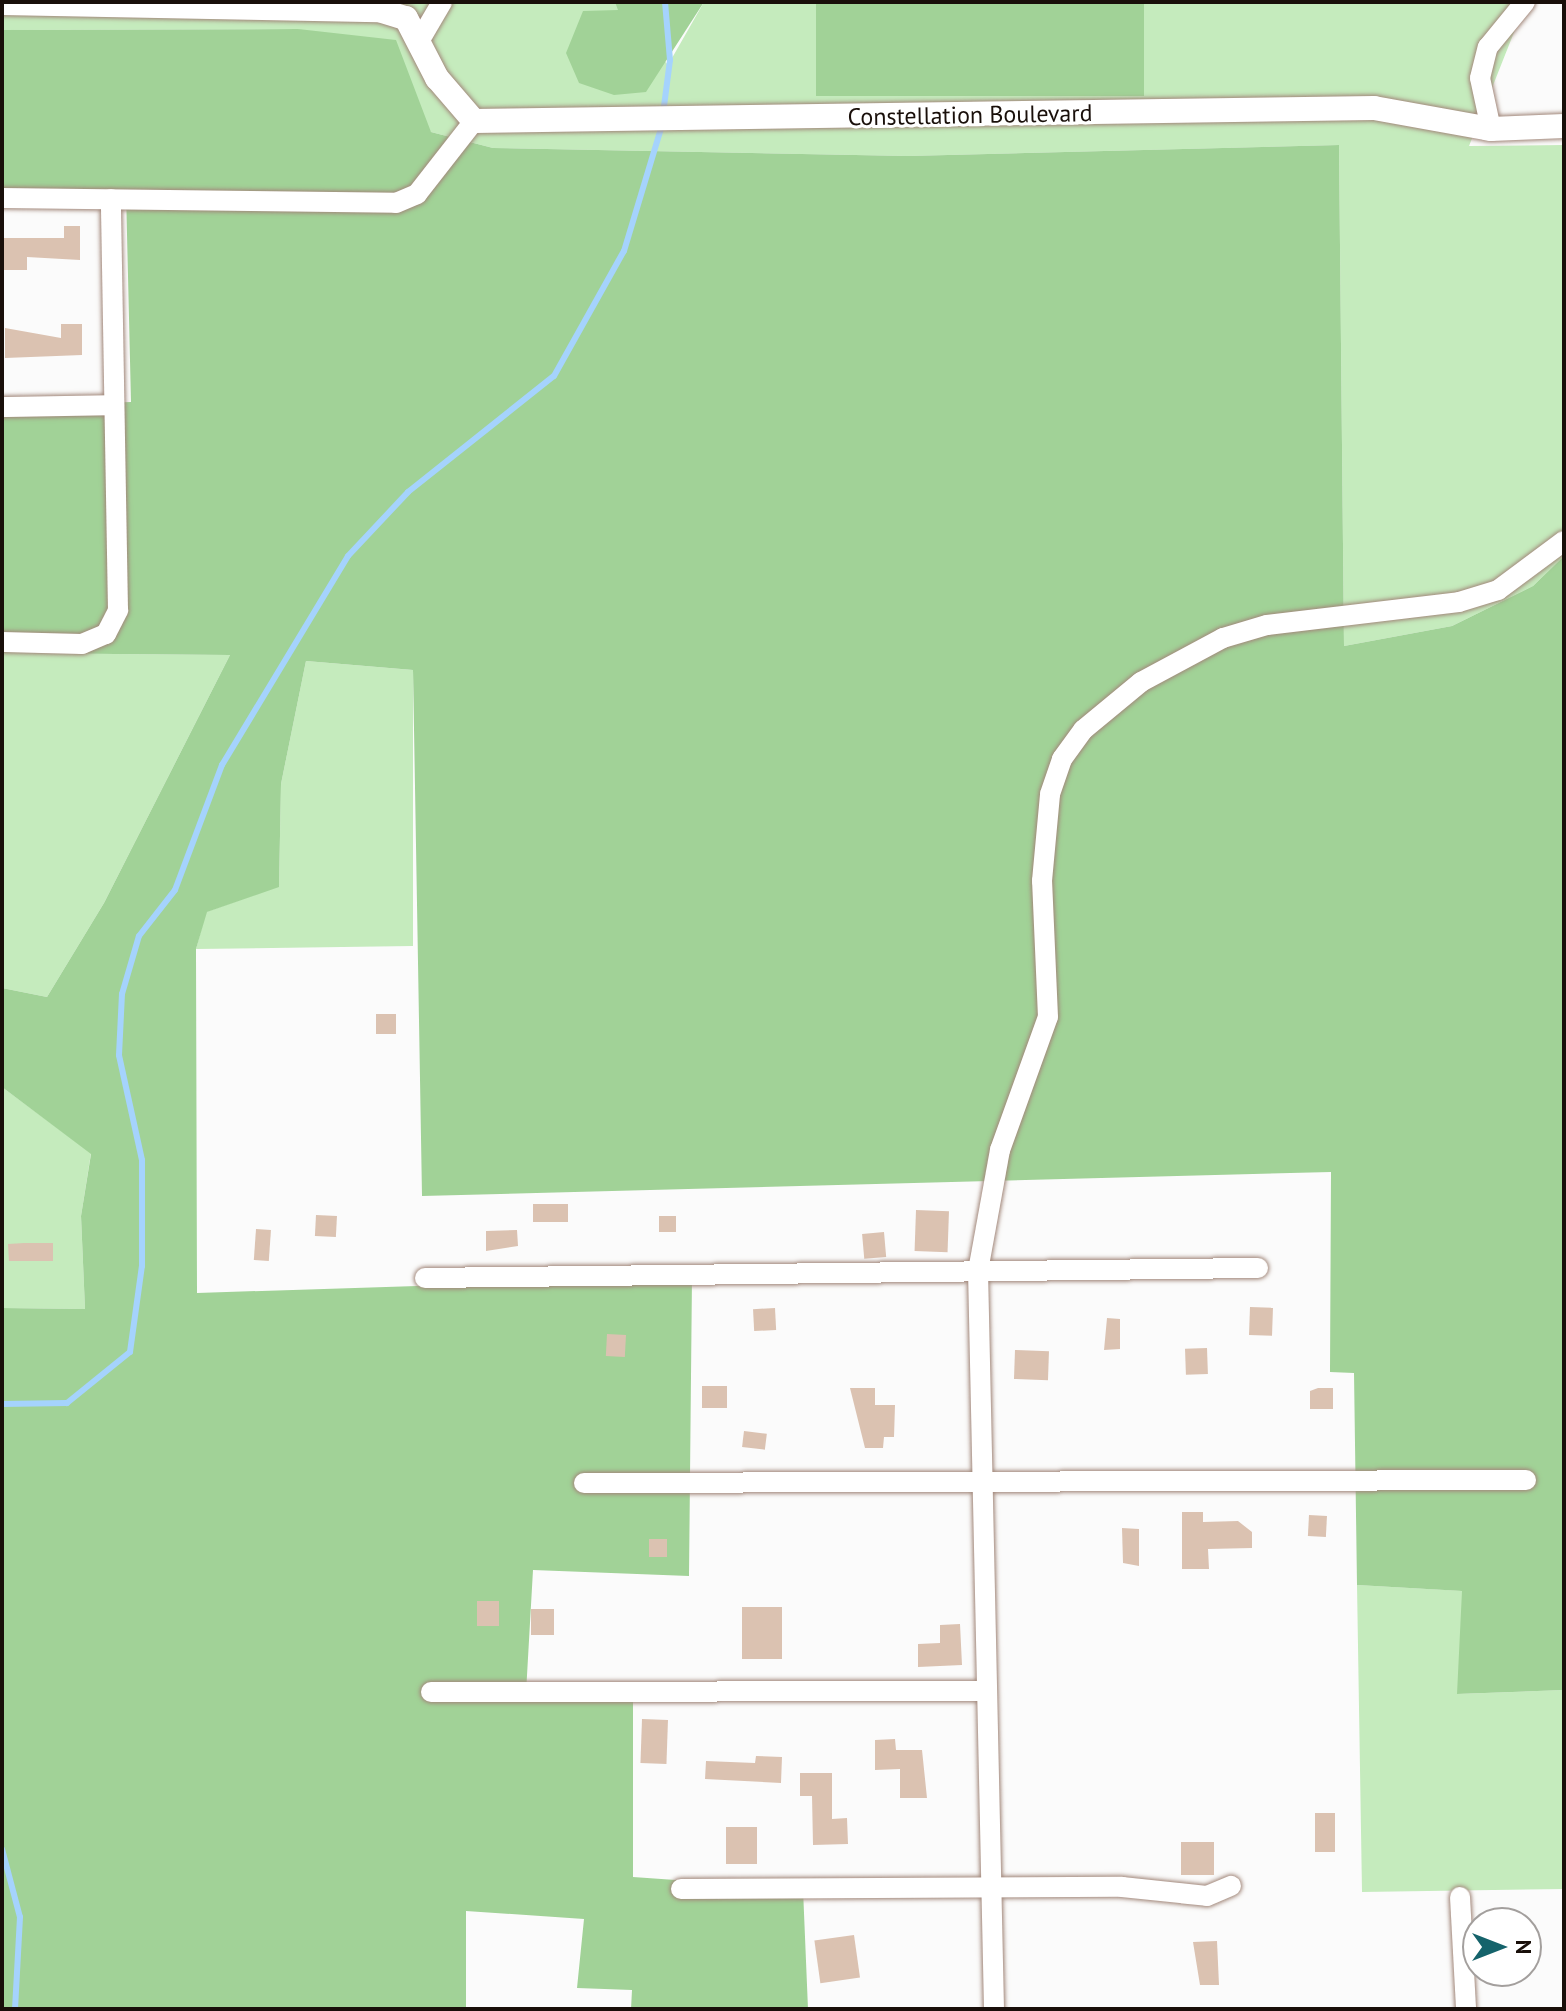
<!DOCTYPE html>
<style>
body{margin:0}
#map{position:relative;width:1566px;height:2011px;overflow:hidden;background:#fbfbfb;font-family:"PT Sans",sans-serif}
div>[style]{position:absolute}
.green>*{inset:0;background:#c5ebbd}
.forest>*{inset:0;background:#a1d297;transform-origin:0 0}
.stream>*{height:6px;margin:-3px;padding:0 3px;transform-origin:3px;border-radius:3px;background:#a5d3fd}
.building>*{inset:0;background:#dbc2b1;transform-origin:0 0}
.roads{filter:drop-shadow(0 0 2px #a2887b) drop-shadow(0 0 2px #a2887b)}
.minor>*{height:20px;margin:-10px;padding:0 10px;transform-origin:10px;border-radius:10px;background:#fff}
.tertiary>*{height:24px;margin:-12px;padding:0 12px;transform-origin:12px;border-radius:12px;background:#fff}
span{translate:-50% -50%;white-space:nowrap;text-align:center;line-height:1.15;-webkit-text-stroke:6px #fff;paint-order:stroke}
.street-label{font-size:24px;color:#190f0a}
.frame{position:absolute;inset:0;border:4px solid #190f0a;pointer-events:none}
.north{position:absolute;left:1462px;top:1907px;width:80px;height:80px;box-sizing:border-box;background:#fff;border:2px solid #a39f9d;border-radius:50%;rotate:90deg;font-size:22px;font-weight:700;line-height:32px;text-align:center;color:#190f0a}
.north::after{content:'';display:block;margin:auto;width:28px;height:36px;background:#15636b;clip-path:polygon(50% 0,100% 100%,50% 72%,0 100%)}
</style>
<div id="map">
<div class="green">
<div style="clip-path:polygon(2px 2px,615px 2px,668px 65px,704px 2px,816px 2px,821px 96px,1137px 88px,1144px 2px,1526px 2px,1469px 146px,1564px 145px,1564px 556px,1533px 586px,1452px 626px,1344px 646px,1339px 145px,908px 156px,493px 148px,431px 132px,298px 29px,2px 30px)"></div>
<div style="clip-path:polygon(2px 653px,230px 655px,104px 903px,47px 997px,2px 988px)"></div>
<div style="clip-path:polygon(306px 661px,413px 670px,413px 946px,196px 949px,206px 912px,279px 886px,281px 784px)"></div>
<div style="clip-path:polygon(2px 1087px,91px 1153px,81px 1216px,85px 1309px,2px 1308px)"></div>
<div style="clip-path:polygon(1357px 1585px,1463px 1591px,1458px 1694px,1564px 1690px,1564px 1889px,1362px 1892px)"></div>
</div>
<div class="forest">
<div style="clip-path:polygon(615px 2px,704px 2px,646px 92px,614px 95px,579px 83px,566px 53px,583px 11px,618px 10px)"></div>
<div style="left:816px;top:2px;width:328px;height:94px"></div>
<div style="clip-path:polygon(298px 29px,396px 40px,431px 132px,493px 148px,908px 156px,1339px 145px,1344px 646px,1452px 626px,1533px 586px,1564px 556px,1564px 1690px,1457px 1694px,1462px 1591px,1357px 1585px,1354px 1373px,1330px 1372px,1331px 1172px,422px 1196px,413px 670px,306px 661px,281px 784px,279px 887px,207px 912px,196px 949px,197px 1293px,692px 1277px,689px 1576px,533px 1570px,526px 1693px,633px 1700px,633px 1877px,803px 1889px,808px 2009px,631px 2009px,632px 1990px,577px 1988px,584px 1919px,466px 1911px,466px 2009px,2px 2009px,2px 1308px,85px 1309px,81px 1216px,91px 1154px,2px 1087px,2px 988px,47px 997px,104px 903px,230px 655px,2px 653px,2px 406px,131px 402px,126px 192px,2px 190px,2px 30px)"></div>
</div>
<div class="stream">
<div style="left:663px;top:114px;width:54px;rotate:-82.6deg"></div>
<div style="left:670px;top:60px;width:58px;rotate:-94.9deg"></div>
<div style="left:2px;top:1404px;width:65px;rotate:-0.9deg"></div>
<div style="left:67px;top:1403px;width:81px;rotate:-39deg"></div>
<div style="left:130px;top:1352px;width:87px;rotate:-82.1deg"></div>
<div style="left:142px;top:1266px;width:106px;rotate:-90deg"></div>
<div style="left:142px;top:1160px;width:107px;rotate:-102.4deg"></div>
<div style="left:119px;top:1055px;width:61px;rotate:-87.2deg"></div>
<div style="left:122px;top:994px;width:60px;rotate:-73.7deg"></div>
<div style="left:139px;top:936px;width:58px;rotate:-52deg"></div>
<div style="left:175px;top:890px;width:134px;rotate:-69.4deg"></div>
<div style="left:222px;top:765px;width:244px;rotate:-58.9deg"></div>
<div style="left:348px;top:556px;width:88px;rotate:-46.8deg"></div>
<div style="left:408px;top:492px;width:186px;rotate:-38.5deg"></div>
<div style="left:554px;top:376px;width:143px;rotate:-60.8deg"></div>
<div style="left:624px;top:251px;width:132px;rotate:-73.2deg"></div>
<div style="left:2px;top:1849px;width:70px;rotate:75.2deg"></div>
<div style="left:20px;top:1917px;width:92px;rotate:93.1deg"></div>
</div>
<div class="building">
<div style="clip-path:polygon(64px 226px,80px 226px,80px 260px,27px 257px,27px 270px,4px 270px,4px 238px,64px 238px)"></div>
<div style="clip-path:polygon(61px 324px,82px 324px,82px 355px,5px 358px,5px 328px,61px 338px)"></div>
<div style="left:376px;top:1014px;width:20px;height:20px"></div>
<div style="left:568px;top:1204px;width:18px;height:35px;rotate:90deg"></div>
<div style="left:916px;top:1210px;width:33px;height:41px;rotate:2deg"></div>
<div style="left:316px;top:1215px;width:21px;height:21px;rotate:3deg"></div>
<div style="left:659px;top:1216px;width:17px;height:16px"></div>
<div style="left:256px;top:1229px;width:15px;height:31px;rotate:4deg"></div>
<div style="clip-path:polygon(517px 1230px,518px 1246px,486px 1251px,486px 1231px)"></div>
<div style="left:884px;top:1232px;width:25px;height:22px;rotate:85deg"></div>
<div style="clip-path:polygon(24px 1243px,53px 1243px,53px 1261px,9px 1261px,8px 1244px)"></div>
<div style="left:1250px;top:1307px;width:23px;height:28px;rotate:2deg"></div>
<div style="left:775px;top:1308px;width:22px;height:22px;rotate:87deg"></div>
<div style="clip-path:polygon(1107px 1318px,1120px 1319px,1120px 1349px,1104px 1350px)"></div>
<div style="left:607px;top:1334px;width:19px;height:22px;rotate:3deg"></div>
<div style="left:1207px;top:1348px;width:26px;height:22px;rotate:88deg"></div>
<div style="left:1015px;top:1350px;width:34px;height:29px;rotate:2deg"></div>
<div style="left:702px;top:1386px;width:25px;height:22px"></div>
<div style="clip-path:polygon(850px 1388px,875px 1388px,875px 1405px,895px 1405px,894px 1437px,884px 1437px,883px 1448px,865px 1448px)"></div>
<div style="clip-path:polygon(1318px 1388px,1333px 1388px,1333px 1409px,1310px 1409px,1310px 1391px)"></div>
<div style="left:744px;top:1431px;width:23px;height:16px;rotate:7deg"></div>
<div style="clip-path:polygon(1182px 1512px,1203px 1512px,1203px 1522px,1238px 1521px,1252px 1532px,1252px 1548px,1208px 1549px,1209px 1569px,1182px 1569px)"></div>
<div style="left:1309px;top:1515px;width:18px;height:21px;rotate:3deg"></div>
<div style="clip-path:polygon(1122px 1528px,1139px 1529px,1139px 1566px,1123px 1563px)"></div>
<div style="left:649px;top:1539px;width:18px;height:18px"></div>
<div style="left:477px;top:1601px;width:22px;height:25px"></div>
<div style="left:742px;top:1607px;width:40px;height:52px"></div>
<div style="left:531px;top:1609px;width:23px;height:26px"></div>
<div style="clip-path:polygon(960px 1624px,962px 1665px,918px 1667px,918px 1644px,940px 1643px,940px 1625px)"></div>
<div style="left:642px;top:1719px;width:26px;height:44px;rotate:2deg"></div>
<div style="clip-path:polygon(895px 1739px,896px 1750px,922px 1750px,927px 1798px,900px 1798px,900px 1769px,875px 1770px,875px 1740px)"></div>
<div style="clip-path:polygon(756px 1756px,782px 1757px,781px 1783px,705px 1779px,706px 1761px,755px 1763px)"></div>
<div style="clip-path:polygon(800px 1773px,832px 1773px,832px 1819px,847px 1818px,848px 1844px,813px 1845px,812px 1796px,800px 1796px)"></div>
<div style="left:1315px;top:1813px;width:20px;height:39px"></div>
<div style="left:757px;top:1827px;width:37px;height:31px;rotate:90deg"></div>
<div style="left:1181px;top:1842px;width:33px;height:33px"></div>
<div style="left:854px;top:1935px;width:43px;height:40px;rotate:82deg"></div>
<div style="clip-path:polygon(1217px 1941px,1219px 1985px,1200px 1985px,1193px 1942px)"></div>
</div>
<div class="roads">
<div class="minor">
<div style="left:421px;top:38px;width:42px;rotate:-59.7deg"></div>
<div style="left:1491px;top:129px;width:52px;rotate:-102.2deg"></div>
<div style="left:1480px;top:78px;width:32px;rotate:-76deg"></div>
<div style="left:1488px;top:47px;width:58px;rotate:-50.6deg"></div>
<div style="left:2px;top:198px;width:394px;rotate:0.7deg"></div>
<div style="left:396px;top:203px;width:23px;rotate:-23deg"></div>
<div style="left:417px;top:194px;width:93px;rotate:-52deg"></div>
<div style="left:2px;top:407px;width:111px;rotate:-1deg"></div>
<div style="left:2px;top:642px;width:80px;rotate:1.4deg"></div>
<div style="left:82px;top:644px;width:26px;rotate:-23deg"></div>
<div style="left:106px;top:634px;width:27px;rotate:-63deg"></div>
<div style="left:118px;top:610px;width:411px;rotate:-91deg"></div>
<div style="left:425px;top:1278px;width:833px;rotate:-0.69deg"></div>
<div style="left:584px;top:1483px;width:942px;rotate:-0.18deg"></div>
<div style="left:431px;top:1692px;width:556px;rotate:-0.1deg"></div>
<div style="left:681px;top:1889px;width:441px;rotate:-0.3deg"></div>
<div style="left:1122px;top:1887px;width:85px;rotate:6deg"></div>
<div style="left:1207px;top:1896px;width:26px;rotate:-23deg"></div>
<div style="left:1460px;top:1897px;width:112px;rotate:86.9deg"></div>
<div style="left:994px;top:2009px;width:738px;rotate:-91.24deg"></div>
<div style="left:978px;top:1271px;width:123px;rotate:-79.7deg"></div>
<div style="left:1000px;top:1150px;width:141px;rotate:-70.2deg"></div>
<div style="left:1048px;top:1017px;width:136px;rotate:-92.5deg"></div>
<div style="left:1042px;top:881px;width:87px;rotate:-84.7deg"></div>
<div style="left:1050px;top:794px;width:37px;rotate:-71deg"></div>
<div style="left:1062px;top:759px;width:36px;rotate:-54deg"></div>
<div style="left:1083px;top:730px;width:75px;rotate:-39.6deg"></div>
<div style="left:1141px;top:682px;width:93px;rotate:-28.2deg"></div>
<div style="left:1223px;top:638px;width:46px;rotate:-16.5deg"></div>
<div style="left:1267px;top:625px;width:193px;rotate:-6.8deg"></div>
<div style="left:1459px;top:602px;width:41px;rotate:-17.1deg"></div>
<div style="left:1498px;top:590px;width:82px;rotate:-36.6deg"></div>
</div>
<div class="tertiary">
<div style="left:2px;top:3px;width:377px;rotate:1.1deg"></div>
<div style="left:379px;top:10px;width:28px;rotate:17deg"></div>
<div style="left:406px;top:18px;width:68px;rotate:62.7deg"></div>
<div style="left:437px;top:78px;width:57px;rotate:49.3deg"></div>
<div style="left:474px;top:121px;width:900px;rotate:-0.83deg"></div>
<div style="left:1374px;top:108px;width:119px;rotate:10.2deg"></div>
<div style="left:1491px;top:129px;width:73px;rotate:-2.4deg"></div>
</div>
</div>
<div class="street-label">
<span style="left:970px;top:115px;rotate:-1deg">Constellation Boulevard</span>
</div>
<div class="frame"></div>
<div class="north">N</div>
</div>
